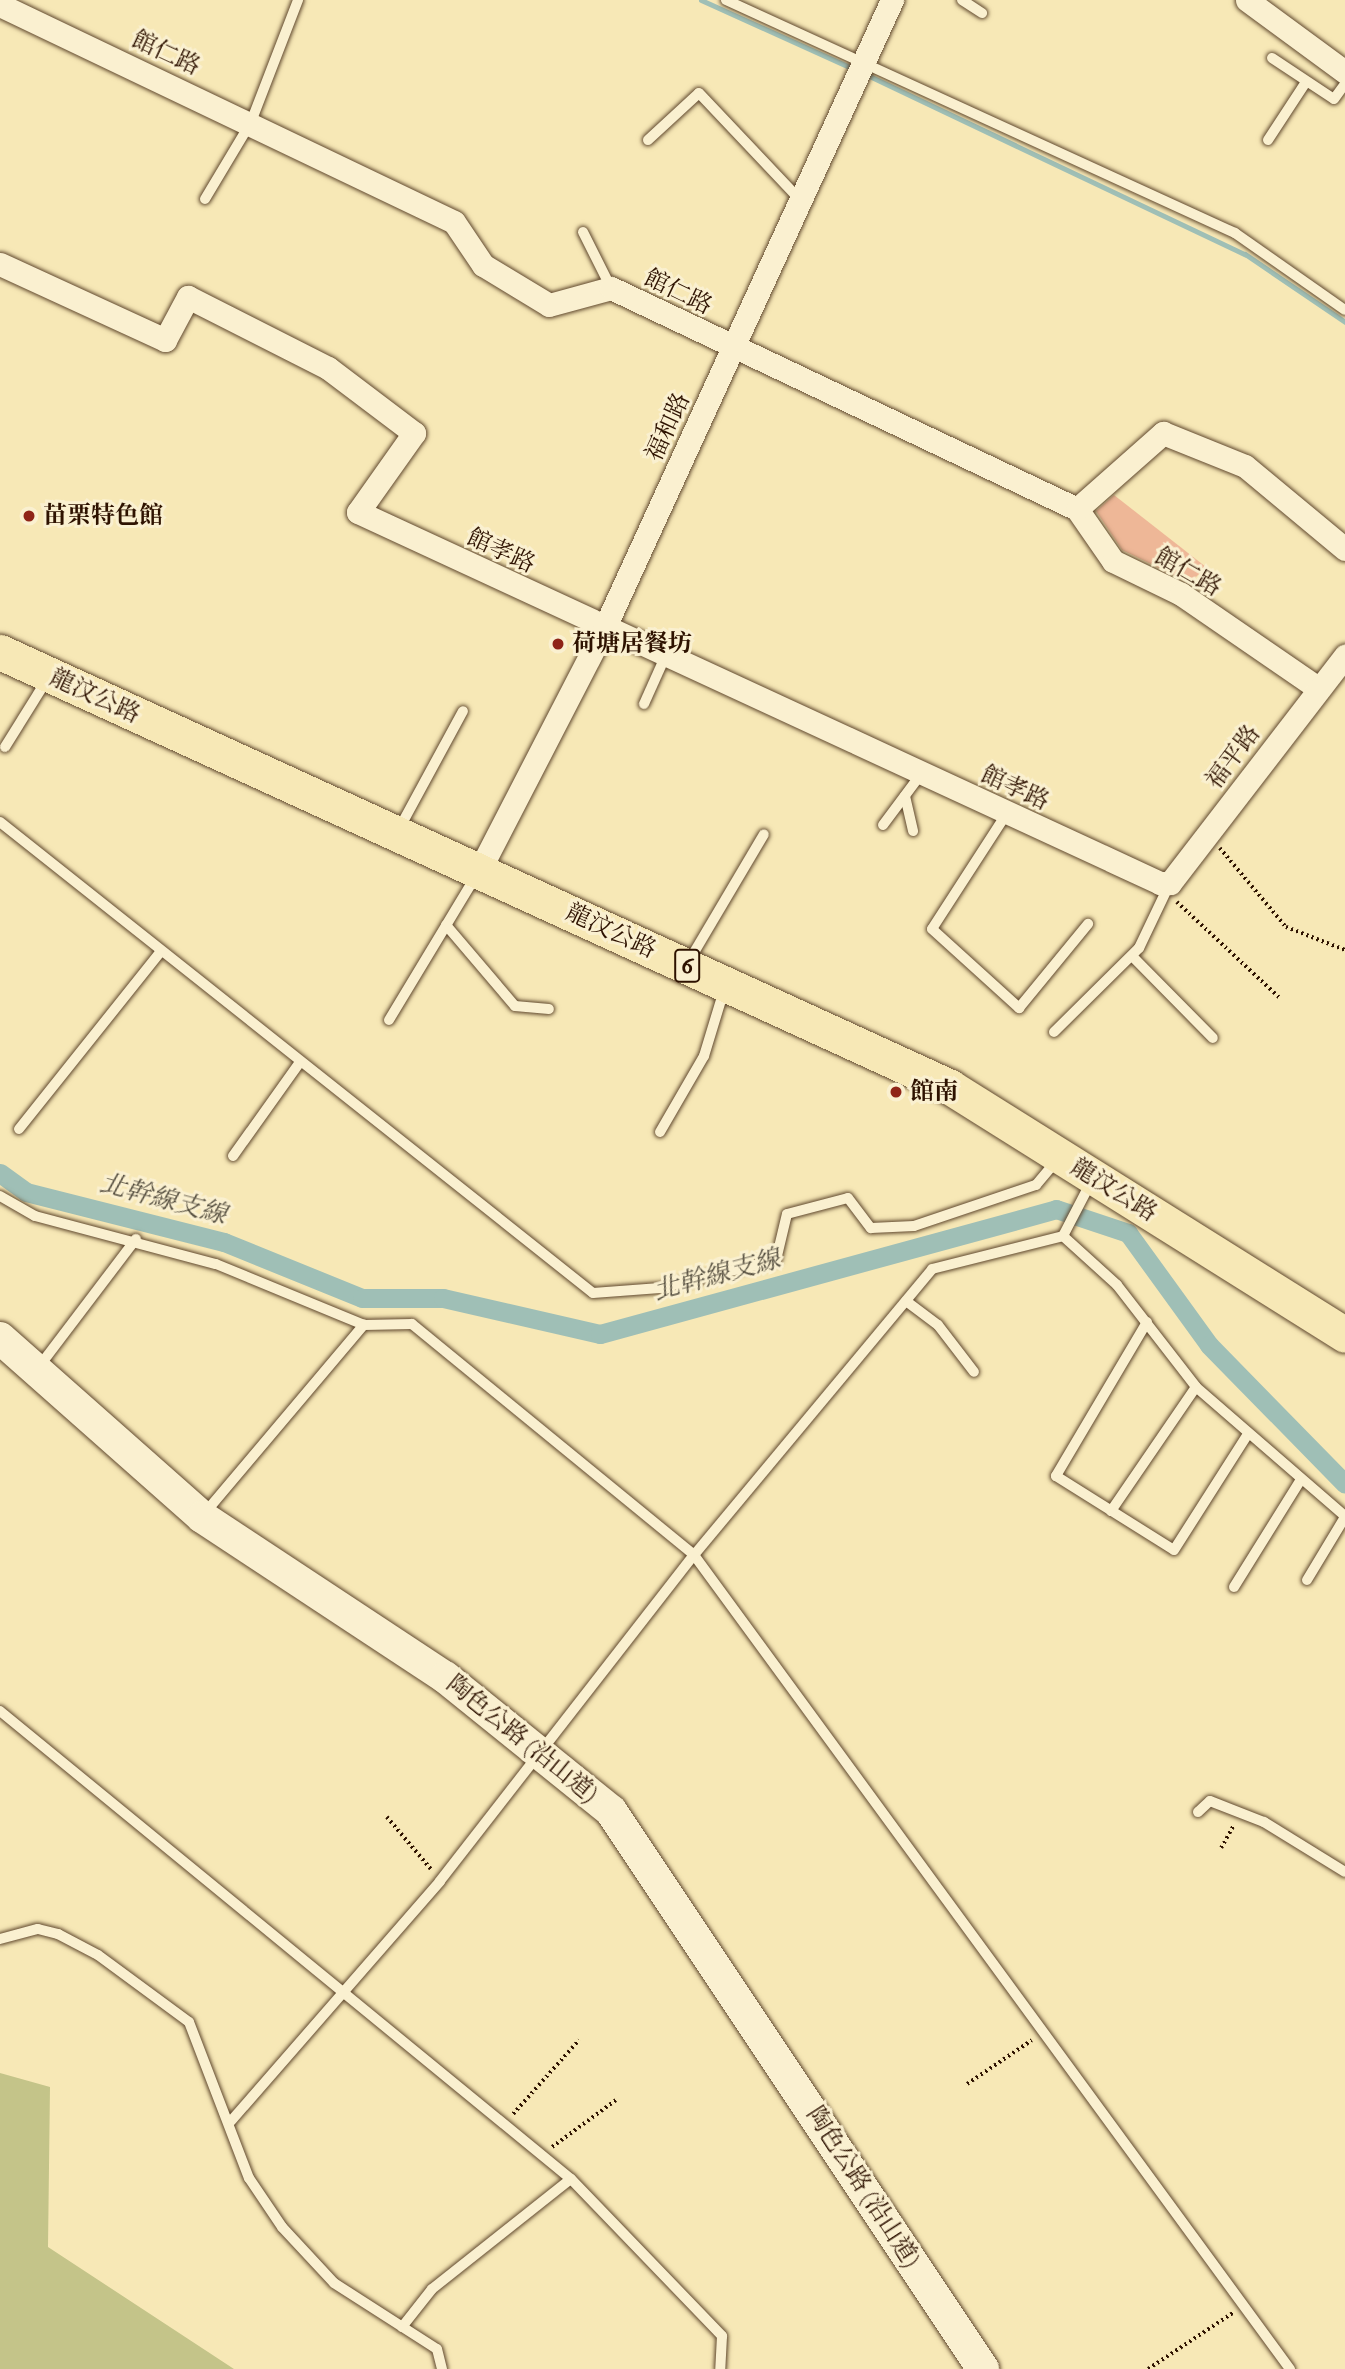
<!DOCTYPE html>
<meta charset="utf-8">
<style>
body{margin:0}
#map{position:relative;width:1345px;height:2369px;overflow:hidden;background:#f7e8b6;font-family:"IM FELL Double Pica","Noto Serif TC",serif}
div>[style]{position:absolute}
.green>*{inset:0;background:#c4c489}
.stream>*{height:5px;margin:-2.5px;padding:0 2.5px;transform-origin:2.5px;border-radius:2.5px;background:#9fbfb6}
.canal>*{height:19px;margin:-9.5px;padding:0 9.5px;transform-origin:9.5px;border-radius:9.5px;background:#9fbfb6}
.building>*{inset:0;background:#eeb797}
.path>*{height:3.5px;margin-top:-1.75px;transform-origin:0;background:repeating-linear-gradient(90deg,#2e1200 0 2px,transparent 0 5.5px)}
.roads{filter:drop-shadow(0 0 2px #60482e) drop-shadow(0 0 2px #60482e)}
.service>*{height:10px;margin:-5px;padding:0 5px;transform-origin:5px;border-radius:5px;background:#faf0d0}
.minor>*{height:23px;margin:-11.5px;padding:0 11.5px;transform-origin:11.5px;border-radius:11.5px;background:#faf0d0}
.secondary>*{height:32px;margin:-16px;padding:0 16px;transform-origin:16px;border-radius:16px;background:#faf0d0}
.primary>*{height:35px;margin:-17.5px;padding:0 17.5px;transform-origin:17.5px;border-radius:17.5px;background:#f7e8b6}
.dots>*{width:19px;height:19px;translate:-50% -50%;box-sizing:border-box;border:4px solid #faf0d0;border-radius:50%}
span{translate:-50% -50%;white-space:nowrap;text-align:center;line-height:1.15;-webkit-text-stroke:6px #faf0d0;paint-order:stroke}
.shield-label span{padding:2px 5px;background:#faf0d0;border:2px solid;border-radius:5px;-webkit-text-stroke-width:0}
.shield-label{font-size:23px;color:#2e1200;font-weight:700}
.street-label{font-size:24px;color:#2e1200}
.poi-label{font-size:24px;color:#2e1200;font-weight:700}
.left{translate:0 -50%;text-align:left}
.water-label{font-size:26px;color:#564f40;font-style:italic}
</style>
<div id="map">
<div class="green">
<div style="clip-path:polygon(0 2073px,50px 2087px,48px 2247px,234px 2369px,0 2369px)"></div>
</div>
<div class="stream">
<div style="left:701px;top:0;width:168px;rotate:24.3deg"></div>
<div style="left:863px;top:73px;width:423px;rotate:25.4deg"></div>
<div style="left:1245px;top:254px;width:121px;rotate:34.2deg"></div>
</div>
<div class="canal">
<div style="left:0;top:1173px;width:32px;rotate:36deg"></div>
<div style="left:26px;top:1192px;width:204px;rotate:14.2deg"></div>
<div style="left:224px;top:1242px;width:149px;rotate:22.1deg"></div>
<div style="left:362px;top:1298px;width:81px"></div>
<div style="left:443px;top:1298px;width:161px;rotate:12.9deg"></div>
<div style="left:600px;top:1334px;width:473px;rotate:-15.3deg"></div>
<div style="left:1056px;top:1209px;width:76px;rotate:18.4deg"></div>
<div style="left:1128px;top:1233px;width:138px;rotate:54.1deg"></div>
<div style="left:1209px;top:1345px;width:194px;rotate:45.6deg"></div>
</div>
<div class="building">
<div style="clip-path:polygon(1114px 495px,1206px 567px,1190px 583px,1122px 550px,1096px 511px)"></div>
</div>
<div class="path">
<div style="left:1220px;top:848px;width:103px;rotate:50.1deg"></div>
<div style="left:1286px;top:927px;width:63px;rotate:21.3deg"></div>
<div style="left:1177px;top:902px;width:141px;rotate:43deg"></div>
<div style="left:387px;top:1817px;width:68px;rotate:49.8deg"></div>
<div style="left:1221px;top:1848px;width:26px;rotate:-61deg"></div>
<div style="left:967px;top:2084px;width:78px;rotate:-34.1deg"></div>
<div style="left:513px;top:2114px;width:99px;rotate:-48.3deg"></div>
<div style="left:552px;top:2147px;width:79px;rotate:-36.3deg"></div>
<div style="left:1148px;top:2369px;width:103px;rotate:-33.5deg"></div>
</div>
<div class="roads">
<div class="service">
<div style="left:726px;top:0;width:560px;rotate:24.6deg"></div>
<div style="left:1235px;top:233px;width:134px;rotate:35deg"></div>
<div style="left:962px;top:0;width:24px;rotate:33deg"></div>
<div style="left:1272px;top:58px;width:74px;rotate:33.5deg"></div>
<div style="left:1334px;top:99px;width:19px;rotate:-54deg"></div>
<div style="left:648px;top:140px;width:69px;rotate:-42.7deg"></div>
<div style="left:699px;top:93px;width:149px;rotate:46.6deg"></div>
<div style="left:1268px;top:140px;width:69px;rotate:-56.8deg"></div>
<div style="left:205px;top:199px;width:90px;rotate:-59.1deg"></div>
<div style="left:251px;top:122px;width:131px;rotate:-68.9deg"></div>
<div style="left:583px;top:232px;width:63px;rotate:63.4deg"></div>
<div style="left:644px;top:704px;width:51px;rotate:-65.9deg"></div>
<div style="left:5px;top:747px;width:81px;rotate:-58.1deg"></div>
<div style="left:905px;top:796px;width:36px;rotate:77deg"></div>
<div style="left:1007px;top:813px;width:138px;rotate:122.9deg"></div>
<div style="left:932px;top:929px;width:118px;rotate:42.2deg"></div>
<div style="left:1019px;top:1008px;width:109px;rotate:-50.6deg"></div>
<div style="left:0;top:822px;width:757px;rotate:38.46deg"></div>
<div style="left:593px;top:1293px;width:67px;rotate:-4.3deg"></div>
<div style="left:660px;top:1288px;width:119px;rotate:-13.6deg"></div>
<div style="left:776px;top:1260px;width:47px;rotate:-76.6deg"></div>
<div style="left:787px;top:1214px;width:63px;rotate:-14.7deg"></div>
<div style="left:848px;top:1198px;width:38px;rotate:53deg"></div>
<div style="left:871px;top:1228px;width:43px;rotate:-2.7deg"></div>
<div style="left:914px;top:1226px;width:129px;rotate:-18.6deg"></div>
<div style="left:1036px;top:1185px;width:34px;rotate:-50deg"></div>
<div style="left:883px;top:825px;width:64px;rotate:-53.3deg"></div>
<div style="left:399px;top:829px;width:134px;rotate:-61.5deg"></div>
<div style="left:446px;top:925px;width:106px;rotate:49.6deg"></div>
<div style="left:515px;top:1006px;width:34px;rotate:5deg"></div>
<div style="left:1132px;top:956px;width:115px;rotate:45.4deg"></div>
<div style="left:689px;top:961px;width:147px;rotate:-59.4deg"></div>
<div style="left:389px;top:1020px;width:168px;rotate:-58.9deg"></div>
<div style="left:1054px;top:1032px;width:120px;rotate:-44.7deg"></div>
<div style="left:1139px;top:948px;width:72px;rotate:-64.5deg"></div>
<div style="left:19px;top:1129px;width:228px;rotate:-51.4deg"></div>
<div style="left:660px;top:1132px;width:88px;rotate:-59.9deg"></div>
<div style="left:704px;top:1056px;width:69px;rotate:-73.1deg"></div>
<div style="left:233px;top:1156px;width:115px;rotate:-54.5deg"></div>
<div style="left:0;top:1196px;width:40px;rotate:29.7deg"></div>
<div style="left:35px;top:1216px;width:187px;rotate:14.9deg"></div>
<div style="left:216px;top:1264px;width:160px;rotate:22.4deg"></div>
<div style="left:364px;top:1325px;width:48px;rotate:-1.2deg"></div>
<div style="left:412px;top:1324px;width:365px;rotate:39.3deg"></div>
<div style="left:694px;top:1555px;width:1009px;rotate:53.79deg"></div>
<div style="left:1063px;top:1236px;width:73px;rotate:42.2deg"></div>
<div style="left:1117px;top:1285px;width:129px;rotate:52.2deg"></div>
<div style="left:1196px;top:1387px;width:197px;rotate:40.9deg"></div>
<div style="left:906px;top:1301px;width:40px;rotate:37deg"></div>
<div style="left:938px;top:1325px;width:59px;rotate:52.5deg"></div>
<div style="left:1147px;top:1322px;width:179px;rotate:120.6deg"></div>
<div style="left:1056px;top:1476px;width:139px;rotate:32.1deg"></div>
<div style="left:1174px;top:1550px;width:138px;rotate:-57.5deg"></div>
<div style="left:38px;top:1368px;width:162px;rotate:-52.8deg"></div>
<div style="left:1111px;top:1511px;width:150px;rotate:-55.6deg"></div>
<div style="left:204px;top:1514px;width:248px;rotate:-49.8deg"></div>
<div style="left:1307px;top:1580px;width:74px;rotate:-58.9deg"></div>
<div style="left:1234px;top:1587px;width:125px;rotate:-58.1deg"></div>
<div style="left:0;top:1711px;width:738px;rotate:39.34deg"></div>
<div style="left:571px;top:2179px;width:218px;rotate:46.1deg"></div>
<div style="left:722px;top:2336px;width:33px;rotate:93deg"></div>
<div style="left:1198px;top:1812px;width:16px;rotate:-43deg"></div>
<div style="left:1210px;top:1801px;width:58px;rotate:21.3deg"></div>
<div style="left:1264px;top:1822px;width:95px;rotate:31.7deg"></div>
<div style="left:0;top:1939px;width:39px;rotate:-15deg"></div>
<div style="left:38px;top:1929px;width:21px;rotate:14deg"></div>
<div style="left:58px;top:1934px;width:45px;rotate:27.7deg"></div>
<div style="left:98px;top:1955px;width:113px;rotate:36.4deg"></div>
<div style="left:189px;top:2022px;width:167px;rotate:69deg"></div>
<div style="left:249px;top:2178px;width:59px;rotate:56deg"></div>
<div style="left:282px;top:2227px;width:76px;rotate:47.1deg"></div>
<div style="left:334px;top:2283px;width:122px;rotate:32.7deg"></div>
<div style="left:437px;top:2349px;width:21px;rotate:76deg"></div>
<div style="left:231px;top:2121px;width:318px;rotate:-48.9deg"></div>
<div style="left:440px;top:1881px;width:413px;rotate:-52.1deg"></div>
<div style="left:694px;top:1555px;width:372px;rotate:-50.2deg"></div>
<div style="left:932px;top:1269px;width:135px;rotate:-14.1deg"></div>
<div style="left:1063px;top:1236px;width:61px;rotate:-62.6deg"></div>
<div style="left:402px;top:2327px;width:48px;rotate:-51.7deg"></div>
<div style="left:432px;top:2289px;width:177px;rotate:-38.4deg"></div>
</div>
<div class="minor">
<div style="left:1247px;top:0;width:122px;rotate:36.3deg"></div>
<div style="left:0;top:5px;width:503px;rotate:25.55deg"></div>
<div style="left:454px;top:222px;width:52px;rotate:56deg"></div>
<div style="left:483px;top:265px;width:77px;rotate:31.2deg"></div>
<div style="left:549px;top:305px;width:64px;rotate:-15.3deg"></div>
<div style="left:611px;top:288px;width:516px;rotate:25.37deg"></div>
<div style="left:1077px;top:509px;width:63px;rotate:55.3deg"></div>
<div style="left:1113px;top:561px;width:76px;rotate:25.9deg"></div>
<div style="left:1181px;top:594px;width:166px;rotate:34.5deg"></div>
<div style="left:0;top:264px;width:182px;rotate:24.7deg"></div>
<div style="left:165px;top:340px;width:49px;rotate:-61.9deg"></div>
<div style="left:188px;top:297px;width:157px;rotate:26.9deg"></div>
<div style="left:328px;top:368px;width:108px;rotate:37.1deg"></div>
<div style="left:414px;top:433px;width:97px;rotate:125.3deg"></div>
<div style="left:358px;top:512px;width:884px;rotate:24.82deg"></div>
<div style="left:1160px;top:883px;width:10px"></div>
<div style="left:1170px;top:883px;width:287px;rotate:-52.4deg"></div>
<div style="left:1077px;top:509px;width:115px;rotate:-41.5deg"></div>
<div style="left:1163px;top:433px;width:88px;rotate:21.9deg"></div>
<div style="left:1245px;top:466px;width:130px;rotate:39.7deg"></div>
<div style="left:479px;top:871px;width:272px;rotate:-62.7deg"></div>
<div style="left:604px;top:629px;width:692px;rotate:-65.4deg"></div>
</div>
<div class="secondary">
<div style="left:0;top:1338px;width:270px;rotate:41.5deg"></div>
<div style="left:202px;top:1517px;width:291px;rotate:33.4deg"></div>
<div style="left:445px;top:1677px;width:213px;rotate:38.9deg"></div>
<div style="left:611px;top:1811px;width:671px;rotate:56.31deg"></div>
</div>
<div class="primary">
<div style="left:0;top:652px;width:1045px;rotate:24.6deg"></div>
<div style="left:950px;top:1087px;width:466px;rotate:32.1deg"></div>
</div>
</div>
<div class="dots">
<div style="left:29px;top:516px;background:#8f2418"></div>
<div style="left:558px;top:644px;background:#8f2418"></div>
<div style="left:896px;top:1092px;background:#8f2418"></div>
</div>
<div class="shield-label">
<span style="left:687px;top:966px">6</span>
</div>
<div class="street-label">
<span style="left:166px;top:53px;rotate:25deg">館仁路</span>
<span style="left:678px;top:292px;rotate:26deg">館仁路</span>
<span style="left:668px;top:427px;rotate:-65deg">福和路</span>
<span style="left:501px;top:551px;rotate:25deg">館孝路</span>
<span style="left:1188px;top:572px;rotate:30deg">館仁路</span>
<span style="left:95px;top:696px;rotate:25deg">龍汶公路</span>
<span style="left:1233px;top:757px;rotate:-53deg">福平路</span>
<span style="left:1015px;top:788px;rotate:25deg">館孝路</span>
<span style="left:611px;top:931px;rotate:25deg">龍汶公路</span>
<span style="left:1114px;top:1190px;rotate:32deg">龍汶公路</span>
<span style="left:522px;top:1739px;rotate:39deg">陶色公路 (沿山道)</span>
<span style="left:863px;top:2187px;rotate:57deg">陶色公路 (沿山道)</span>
</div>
<div class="poi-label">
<span class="left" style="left:43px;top:516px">苗栗特色館</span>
<span class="left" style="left:572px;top:644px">荷塘居餐坊</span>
<span class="left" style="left:910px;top:1092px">館南</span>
</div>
<div class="water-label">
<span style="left:163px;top:1200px;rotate:15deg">北幹線支線</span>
<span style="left:717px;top:1276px;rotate:-15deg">北幹線支線</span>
</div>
</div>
